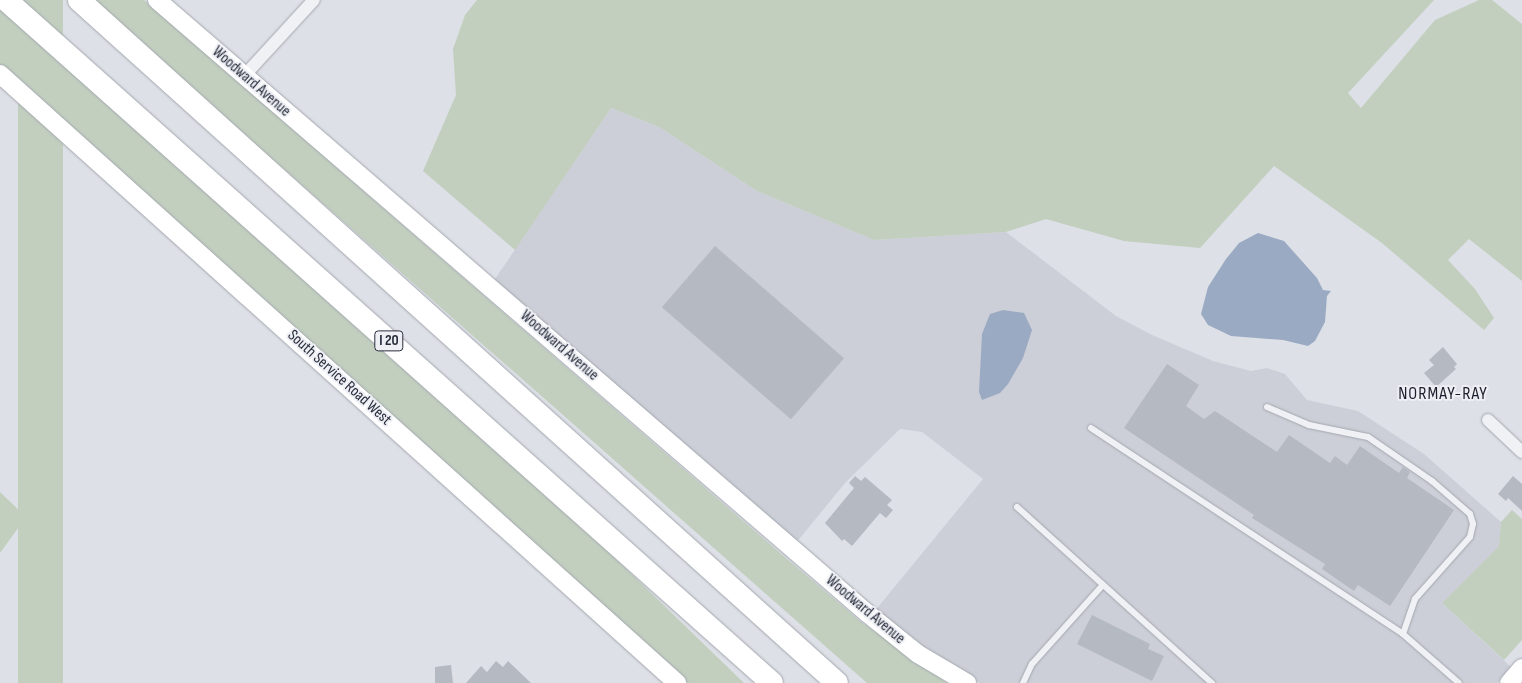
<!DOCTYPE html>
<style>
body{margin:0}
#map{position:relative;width:1522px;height:683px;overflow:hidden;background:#dde0e6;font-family:"Sofia Sans Condensed",sans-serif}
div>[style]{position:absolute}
.built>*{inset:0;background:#cccfd7}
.green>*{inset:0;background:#c2cfbf;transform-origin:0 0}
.water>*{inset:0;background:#9baac3}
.building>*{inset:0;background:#b5b9c2;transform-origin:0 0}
.roads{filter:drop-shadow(0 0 1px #a3a7af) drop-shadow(0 0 1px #a3a7af)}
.lane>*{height:6px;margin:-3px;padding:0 3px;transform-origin:3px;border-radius:3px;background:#f0f1f5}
.street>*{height:12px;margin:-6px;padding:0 6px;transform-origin:6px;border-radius:6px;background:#f0f1f5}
.secondary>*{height:18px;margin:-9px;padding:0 9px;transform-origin:9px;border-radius:9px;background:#fff}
.highway>*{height:22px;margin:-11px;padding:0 11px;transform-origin:11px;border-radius:11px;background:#fff}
span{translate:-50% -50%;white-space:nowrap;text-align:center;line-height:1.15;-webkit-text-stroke:4px #edeff4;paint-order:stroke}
.shield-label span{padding:1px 4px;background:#edeff4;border:1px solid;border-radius:4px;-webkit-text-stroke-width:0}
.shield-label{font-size:15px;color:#282d3b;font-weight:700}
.street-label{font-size:16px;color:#282d3b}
.neighbourhood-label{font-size:18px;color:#1b1f2c;letter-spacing:1px}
</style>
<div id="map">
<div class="built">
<div style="clip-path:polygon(611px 108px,659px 127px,757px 191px,874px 240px,1006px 232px,1116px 316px,1152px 335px,1213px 361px,1251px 371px,1267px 368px,1285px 374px,1307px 400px,1358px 411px,1424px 454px,1501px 522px,1499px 546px,1442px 603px,1511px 667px,1497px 683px,980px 683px,934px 657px,874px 612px,983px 479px,922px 432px,900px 429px,845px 483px,796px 543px,493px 282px)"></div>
</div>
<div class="green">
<div style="left:18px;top:0;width:45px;height:1027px"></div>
<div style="clip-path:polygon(92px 0,144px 0,780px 553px,860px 621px,947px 683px,867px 683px)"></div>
<div style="clip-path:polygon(477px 0,1434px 0,1348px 93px,1361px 108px,1435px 20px,1479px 0,1492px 0,1522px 24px,1522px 281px,1469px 239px,1448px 260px,1475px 289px,1494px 318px,1484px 330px,1382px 243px,1274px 166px,1200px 248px,1124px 241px,1046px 219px,1006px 232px,874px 240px,757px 191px,659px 127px,611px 108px,515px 250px,423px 171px,456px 95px,453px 49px,465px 15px)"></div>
<div style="clip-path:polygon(0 9px,617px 560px,744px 683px,685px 683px,0 67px)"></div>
<div style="clip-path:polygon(0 492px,26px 517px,0 553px)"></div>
<div style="clip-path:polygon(1512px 510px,1522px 519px,1522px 640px,1504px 660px,1442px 603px,1499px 546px,1501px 522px)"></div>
</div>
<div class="water">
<div style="clip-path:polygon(1258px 233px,1284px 241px,1317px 278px,1323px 290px,1331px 291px,1327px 296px,1325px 322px,1315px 341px,1308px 346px,1283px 340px,1231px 336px,1208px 325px,1201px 314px,1208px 287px,1226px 259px,1239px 243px)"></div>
<div style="clip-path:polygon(1003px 310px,1024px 313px,1032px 330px,1023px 358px,1008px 384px,1000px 393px,982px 400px,979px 392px,982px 334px,990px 314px)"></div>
</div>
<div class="building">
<div style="left:715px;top:246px;width:171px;height:81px;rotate:41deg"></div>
<div style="clip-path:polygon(1443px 347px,1457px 364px,1454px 367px,1456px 369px,1436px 387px,1424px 373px,1434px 365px,1429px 360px)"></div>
<div style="clip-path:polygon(1167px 364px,1199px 385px,1186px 406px,1204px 419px,1215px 411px,1277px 452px,1289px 435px,1330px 463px,1335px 456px,1347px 465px,1360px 446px,1399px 473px,1403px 467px,1410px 472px,1407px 478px,1454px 510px,1390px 606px,1358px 585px,1354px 591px,1322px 569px,1325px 564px,1252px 518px,1254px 515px,1124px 428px)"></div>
<div style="clip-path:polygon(855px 476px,861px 481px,865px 477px,892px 500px,887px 505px,893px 510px,886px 518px,880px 513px,852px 546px,844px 539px,842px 541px,825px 523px,854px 488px,849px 483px)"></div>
<div style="clip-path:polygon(1513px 476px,1522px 484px,1522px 511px,1508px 498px,1506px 501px,1498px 494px)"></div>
<div style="clip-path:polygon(1092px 615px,1150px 644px,1148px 649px,1164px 656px,1152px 681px,1077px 644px)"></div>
<div style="clip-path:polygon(496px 661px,503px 667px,508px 661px,531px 683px,466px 683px,481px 666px,487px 672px)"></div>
<div style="clip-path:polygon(451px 665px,453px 683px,435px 683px,435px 667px)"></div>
</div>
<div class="roads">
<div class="lane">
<div style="left:1267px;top:407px;width:46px;rotate:23.2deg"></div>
<div style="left:1309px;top:425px;width:60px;rotate:11.5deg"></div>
<div style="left:1368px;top:437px;width:78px;rotate:34.5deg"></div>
<div style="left:1432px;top:481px;width:50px;rotate:41deg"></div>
<div style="left:1470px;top:514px;width:10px;rotate:73deg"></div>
<div style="left:1473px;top:524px;width:13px;rotate:103deg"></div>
<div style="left:1470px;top:537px;width:83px;rotate:131.6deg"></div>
<div style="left:1415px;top:599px;width:37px;rotate:109deg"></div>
<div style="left:1403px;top:634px;width:74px;rotate:41.2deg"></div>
<div style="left:1091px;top:428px;width:374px;rotate:33.4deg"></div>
<div style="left:1017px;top:507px;width:263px;rotate:42.1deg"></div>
<div style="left:1023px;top:683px;width:21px;rotate:-65deg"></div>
<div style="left:1032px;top:664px;width:105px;rotate:-48.1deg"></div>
</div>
<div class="street">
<div style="left:244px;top:76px;width:103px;rotate:-47.4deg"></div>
<div style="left:1488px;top:420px;width:47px;rotate:43.3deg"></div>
</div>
<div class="secondary">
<div style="left:157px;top:0;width:938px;rotate:40.81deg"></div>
<div style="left:867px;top:613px;width:65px;rotate:38.8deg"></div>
<div style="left:918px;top:654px;width:57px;rotate:30.6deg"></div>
<div style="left:0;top:74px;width:911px;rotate:41.97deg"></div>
<div style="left:1509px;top:683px;width:20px;rotate:-49deg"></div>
</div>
<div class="highway">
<div style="left:6px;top:0;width:1026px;rotate:41.72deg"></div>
<div style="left:79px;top:0;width:1020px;rotate:42.02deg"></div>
</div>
</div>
<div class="shield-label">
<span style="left:389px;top:341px">I 20</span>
</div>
<div class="street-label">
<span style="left:251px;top:82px;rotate:41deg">Woodward Avenue</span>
<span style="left:559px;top:346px;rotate:41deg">Woodward Avenue</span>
<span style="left:339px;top:378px;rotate:42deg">South Service Road West</span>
<span style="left:865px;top:610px;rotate:40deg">Woodward Avenue</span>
</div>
<div class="neighbourhood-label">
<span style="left:1443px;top:394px">NORMAY-RAY</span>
</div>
</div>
